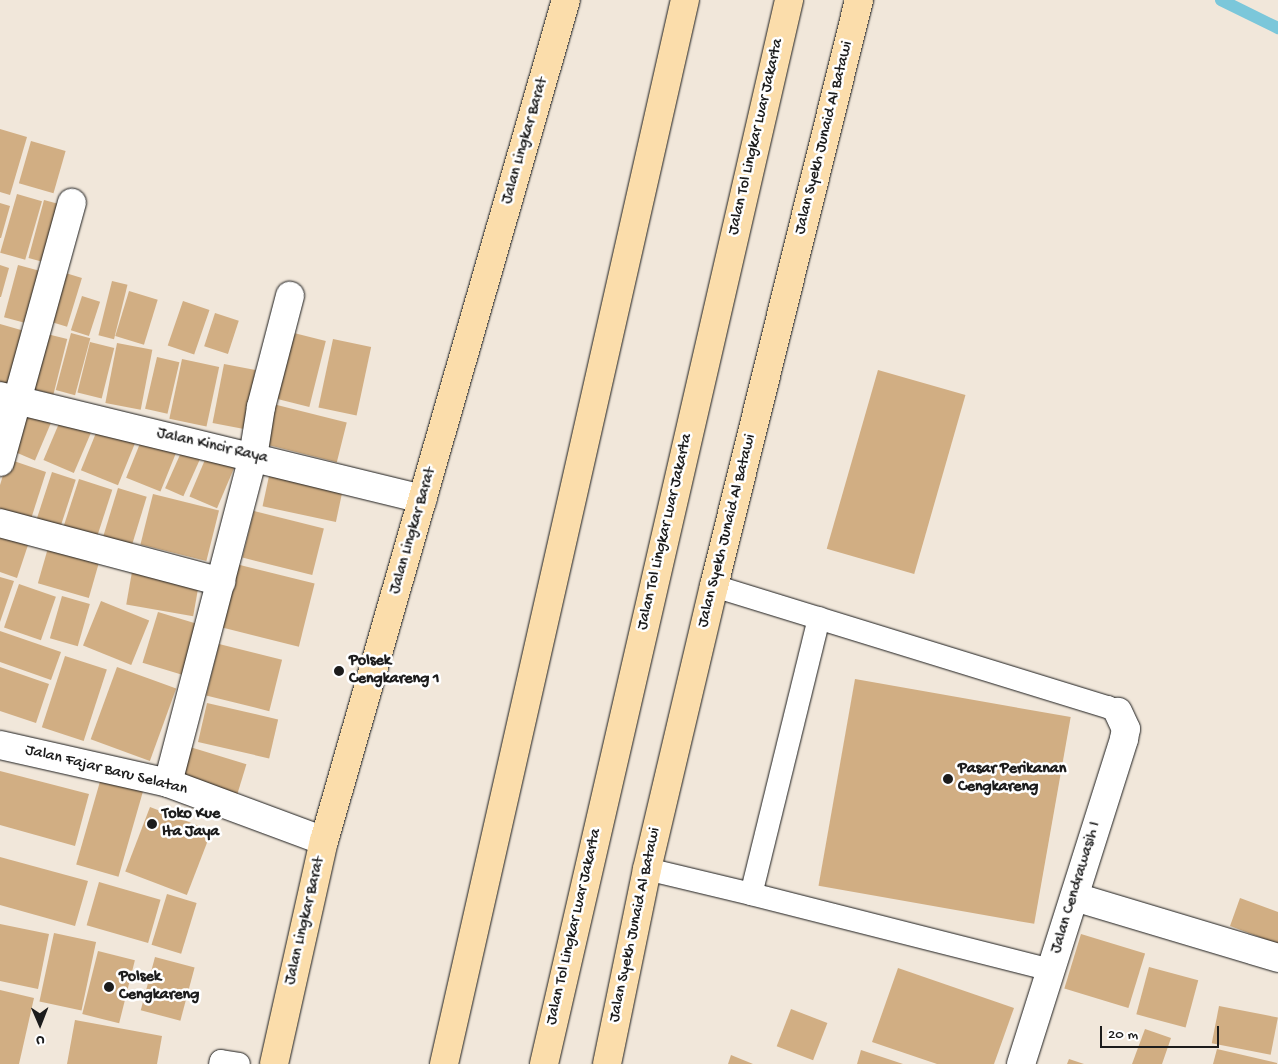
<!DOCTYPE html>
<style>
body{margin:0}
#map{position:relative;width:1278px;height:1064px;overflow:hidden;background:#f1e7da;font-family:"Gochi Hand",sans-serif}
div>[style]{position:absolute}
.stream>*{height:12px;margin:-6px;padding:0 6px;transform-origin:6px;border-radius:6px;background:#7bc7da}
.building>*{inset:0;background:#d1ae83;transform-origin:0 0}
.roads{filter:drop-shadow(0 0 1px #1c1c1c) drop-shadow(0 0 1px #1c1c1c)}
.service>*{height:22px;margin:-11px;padding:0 11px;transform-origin:11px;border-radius:11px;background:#fff}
.minor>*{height:28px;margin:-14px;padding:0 14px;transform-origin:14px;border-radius:14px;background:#fff}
.primary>*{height:28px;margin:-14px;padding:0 14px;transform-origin:14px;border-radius:14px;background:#fbddab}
.motorway>*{height:28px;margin:-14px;padding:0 14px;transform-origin:14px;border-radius:14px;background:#fbddab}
.dots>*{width:14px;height:14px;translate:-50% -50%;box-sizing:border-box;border:2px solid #fff;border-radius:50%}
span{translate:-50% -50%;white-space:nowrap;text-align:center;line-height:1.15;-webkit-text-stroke:5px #fff;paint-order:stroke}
.street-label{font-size:16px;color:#1c1c1c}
.poi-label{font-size:16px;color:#1c1c1c;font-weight:700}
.left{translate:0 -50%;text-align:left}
.north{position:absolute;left:15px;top:999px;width:50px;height:50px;-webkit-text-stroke:4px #fff;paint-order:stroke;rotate:179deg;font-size:14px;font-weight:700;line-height:20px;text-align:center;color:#1c1c1c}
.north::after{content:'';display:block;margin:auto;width:18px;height:22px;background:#1c1c1c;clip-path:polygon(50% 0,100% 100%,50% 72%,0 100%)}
.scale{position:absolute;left:1100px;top:1026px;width:119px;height:22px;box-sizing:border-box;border:2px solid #1c1c1c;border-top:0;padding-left:6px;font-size:15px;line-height:18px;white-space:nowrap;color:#1c1c1c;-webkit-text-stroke:4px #fff;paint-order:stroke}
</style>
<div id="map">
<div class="stream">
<div style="left:1221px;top:0;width:64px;rotate:26.2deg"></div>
</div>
<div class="building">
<div style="clip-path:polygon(0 129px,27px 137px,10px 195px,0 192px)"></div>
<div style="left:31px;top:141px;width:36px;height:44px;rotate:16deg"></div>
<div style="left:17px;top:194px;width:26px;height:61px;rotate:16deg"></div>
<div style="left:44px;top:200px;width:24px;height:60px;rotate:15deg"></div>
<div style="clip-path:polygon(0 203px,10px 206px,1px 238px,0 238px)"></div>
<div style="clip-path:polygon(0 265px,9px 268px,1px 297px,0 297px)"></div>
<div style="left:18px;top:265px;width:27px;height:54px;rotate:15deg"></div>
<div style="left:59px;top:271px;width:24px;height:51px;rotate:17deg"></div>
<div style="left:112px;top:281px;width:16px;height:56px;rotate:14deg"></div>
<div style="left:129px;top:291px;width:30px;height:47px;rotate:17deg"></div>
<div style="left:82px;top:296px;width:19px;height:36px;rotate:18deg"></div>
<div style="left:183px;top:301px;width:28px;height:47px;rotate:19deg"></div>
<div style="left:215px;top:313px;width:25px;height:35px;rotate:18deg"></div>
<div style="clip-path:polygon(0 324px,28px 332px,12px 385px,0 382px)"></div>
<div style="left:286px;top:331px;width:41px;height:68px;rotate:14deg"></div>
<div style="left:43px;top:333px;width:25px;height:57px;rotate:14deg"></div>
<div style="left:71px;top:333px;width:20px;height:59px;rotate:15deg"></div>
<div style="left:333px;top:339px;width:39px;height:70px;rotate:12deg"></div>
<div style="left:90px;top:342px;width:25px;height:52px;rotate:14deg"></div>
<div style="left:117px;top:343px;width:36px;height:61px;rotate:11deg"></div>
<div style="left:157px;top:357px;width:23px;height:53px;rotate:13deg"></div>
<div style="left:182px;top:359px;width:38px;height:61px;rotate:12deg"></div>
<div style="left:224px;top:364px;width:32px;height:60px;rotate:11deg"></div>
<div style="left:878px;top:370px;width:91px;height:186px;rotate:16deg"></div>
<div style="left:273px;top:404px;width:76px;height:41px;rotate:14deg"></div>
<div style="left:29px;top:408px;width:26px;height:46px;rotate:23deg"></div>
<div style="left:63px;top:414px;width:33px;height:50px;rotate:23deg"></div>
<div style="left:100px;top:423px;width:40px;height:51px;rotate:22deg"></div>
<div style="left:143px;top:436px;width:37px;height:45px;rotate:22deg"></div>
<div style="left:183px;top:448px;width:20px;height:44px;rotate:24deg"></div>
<div style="left:207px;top:455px;width:30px;height:45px;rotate:23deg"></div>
<div style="clip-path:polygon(8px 459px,46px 472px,31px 519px,0 509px,0 485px)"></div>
<div style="left:52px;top:472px;width:25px;height:50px;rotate:18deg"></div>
<div style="left:269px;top:476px;width:75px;height:31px;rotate:12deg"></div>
<div style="left:79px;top:479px;width:35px;height:53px;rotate:18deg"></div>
<div style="left:118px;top:488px;width:30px;height:54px;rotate:17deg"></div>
<div style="left:153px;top:494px;width:68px;height:52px;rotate:14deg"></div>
<div style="left:254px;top:511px;width:72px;height:48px;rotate:14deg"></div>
<div style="clip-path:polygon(0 528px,30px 539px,17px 578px,0 572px)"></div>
<div style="left:50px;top:541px;width:53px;height:44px;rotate:16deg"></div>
<div style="left:236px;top:564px;width:81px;height:65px;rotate:14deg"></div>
<div style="left:133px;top:566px;width:68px;height:39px;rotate:10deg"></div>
<div style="clip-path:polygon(0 577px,14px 581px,0 622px)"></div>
<div style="left:19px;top:584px;width:39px;height:46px;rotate:19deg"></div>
<div style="left:62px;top:596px;width:29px;height:44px;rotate:16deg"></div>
<div style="left:101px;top:601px;width:52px;height:48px;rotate:22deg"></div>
<div style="left:158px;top:612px;width:44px;height:53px;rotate:17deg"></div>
<div style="clip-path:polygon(0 631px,61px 652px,51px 680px,0 662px)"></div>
<div style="left:219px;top:644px;width:65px;height:53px;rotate:14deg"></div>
<div style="left:65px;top:656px;width:44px;height:75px;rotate:18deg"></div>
<div style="clip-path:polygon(0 667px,49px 684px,36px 723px,0 711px)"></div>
<div style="left:117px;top:667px;width:63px;height:77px;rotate:20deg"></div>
<div style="left:855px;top:679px;width:219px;height:210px;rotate:10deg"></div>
<div style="left:207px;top:703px;width:73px;height:40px;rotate:13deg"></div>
<div style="left:190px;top:747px;width:59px;height:31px;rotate:17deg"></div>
<div style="clip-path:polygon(0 771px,89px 794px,75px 846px,0 825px)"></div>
<div style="left:101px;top:778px;width:44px;height:90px;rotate:16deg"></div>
<div style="left:150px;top:807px;width:66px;height:69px;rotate:21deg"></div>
<div style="clip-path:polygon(0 857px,88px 881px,75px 926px,0 905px)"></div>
<div style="left:99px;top:882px;width:64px;height:45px;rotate:16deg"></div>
<div style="left:167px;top:894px;width:31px;height:53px;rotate:17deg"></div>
<div style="clip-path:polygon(1240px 898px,1278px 912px,1278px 944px,1230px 926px)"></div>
<div style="clip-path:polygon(0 924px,49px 934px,38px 989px,0 981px)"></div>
<div style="left:54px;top:933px;width:43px;height:70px;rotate:12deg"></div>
<div style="left:1081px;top:934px;width:67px;height:57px;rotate:17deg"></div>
<div style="left:98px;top:951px;width:38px;height:65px;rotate:14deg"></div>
<div style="left:155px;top:957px;width:41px;height:55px;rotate:15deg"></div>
<div style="left:1149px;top:967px;width:51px;height:49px;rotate:15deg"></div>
<div style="clip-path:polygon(898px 968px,1014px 1008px,994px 1064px,937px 1064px,872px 1042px)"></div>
<div style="clip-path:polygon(0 990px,34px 998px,19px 1064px,0 1064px)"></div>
<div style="left:1219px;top:1006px;width:60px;height:38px;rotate:11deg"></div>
<div style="left:791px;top:1009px;width:39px;height:40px;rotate:21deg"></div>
<div style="clip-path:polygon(75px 1020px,162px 1036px,157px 1064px,67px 1064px)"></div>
<div style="clip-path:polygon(1145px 1029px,1171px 1038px,1162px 1064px,1132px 1064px)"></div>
<div style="clip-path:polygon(1217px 1049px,1277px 1063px,1277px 1064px,1213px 1064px)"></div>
<div style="clip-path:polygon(861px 1050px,903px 1064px,857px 1064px)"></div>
<div style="clip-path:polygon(731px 1055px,753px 1064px,728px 1064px)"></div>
<div style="clip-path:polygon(1069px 1059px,1084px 1064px,1067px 1064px)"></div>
</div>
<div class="roads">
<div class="service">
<div style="left:714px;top:586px;width:412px;rotate:17.1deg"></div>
<div style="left:1108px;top:707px;width:11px;rotate:27deg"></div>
<div style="left:819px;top:618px;width:284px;rotate:103.8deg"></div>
<div style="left:751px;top:894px;width:309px;rotate:14.2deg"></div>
<div style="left:647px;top:869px;width:107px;rotate:13.5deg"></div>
<div style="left:220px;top:1064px;width:3px;rotate:-72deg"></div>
<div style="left:221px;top:1061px;width:18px;rotate:9deg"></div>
</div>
<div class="minor">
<div style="left:0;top:396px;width:435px;rotate:13.7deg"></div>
<div style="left:0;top:462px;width:269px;rotate:-74.5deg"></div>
<div style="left:0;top:523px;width:229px;rotate:14.9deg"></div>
<div style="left:0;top:745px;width:172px;rotate:12.7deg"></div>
<div style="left:168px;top:783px;width:166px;rotate:20.4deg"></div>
<div style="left:168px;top:783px;width:337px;rotate:-75.4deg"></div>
<div style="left:253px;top:457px;width:51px;rotate:-80.9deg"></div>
<div style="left:261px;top:407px;width:115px;rotate:-75.4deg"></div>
<div style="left:1075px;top:897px;width:212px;rotate:16.7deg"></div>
<div style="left:1021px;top:1064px;width:341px;rotate:-72.4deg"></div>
<div style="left:1124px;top:739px;width:10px;rotate:-79deg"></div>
<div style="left:1126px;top:729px;width:19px;rotate:-115deg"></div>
</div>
<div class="primary">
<div style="left:274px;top:1064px;width:229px;rotate:-77.4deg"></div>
<div style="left:324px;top:841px;width:875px;rotate:-73.95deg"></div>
<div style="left:607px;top:1064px;width:199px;rotate:-78.4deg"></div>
<div style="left:647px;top:869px;width:291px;rotate:-76.7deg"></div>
<div style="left:714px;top:586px;width:604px;rotate:-76.1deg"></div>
</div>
<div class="motorway">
<div style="left:444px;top:1064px;width:1091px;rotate:-77.24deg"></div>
<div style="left:544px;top:1064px;width:1092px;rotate:-77.03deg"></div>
</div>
</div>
<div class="dots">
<div style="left:339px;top:671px;background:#1c1c1c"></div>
<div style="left:948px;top:779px;background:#1c1c1c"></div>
<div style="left:152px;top:824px;background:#1c1c1c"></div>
<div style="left:109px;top:987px;background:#1c1c1c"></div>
</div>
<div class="street-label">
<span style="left:757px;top:137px;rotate:-77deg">Jalan Tol Lingkar Luar Jakarta</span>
<span style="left:825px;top:138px;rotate:-76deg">Jalan Syekh Junaid Al Batawi</span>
<span style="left:526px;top:141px;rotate:-74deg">Jalan Lingkar Barat</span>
<span style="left:212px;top:447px;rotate:13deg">Jalan Kincir Raya</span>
<span style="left:414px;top:531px;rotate:-74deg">Jalan Lingkar Barat</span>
<span style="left:728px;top:531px;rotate:-76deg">Jalan Syekh Junaid Al Batawi</span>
<span style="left:666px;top:532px;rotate:-77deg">Jalan Tol Lingkar Luar Jakarta</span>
<span style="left:106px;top:771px;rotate:14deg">Jalan Fajar Baru Selatan</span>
<span style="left:1077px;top:888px;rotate:-73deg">Jalan Cendrawasih I</span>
<span style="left:306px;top:921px;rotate:-77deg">Jalan Lingkar Barat</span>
<span style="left:636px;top:925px;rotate:-78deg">Jalan Syekh Junaid Al Batawi</span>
<span style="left:575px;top:927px;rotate:-77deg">Jalan Tol Lingkar Luar Jakarta</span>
</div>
<div class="poi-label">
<span class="left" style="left:349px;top:671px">Polsek<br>Cengkareng 1</span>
<span class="left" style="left:958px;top:779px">Pasar Perikanan<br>Cengkareng</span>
<span class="left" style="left:162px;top:824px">Toko Kue<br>Ita Jaya</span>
<span class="left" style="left:119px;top:987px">Polsek<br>Cengkareng</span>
</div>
<div class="north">U</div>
<div class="scale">20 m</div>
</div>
